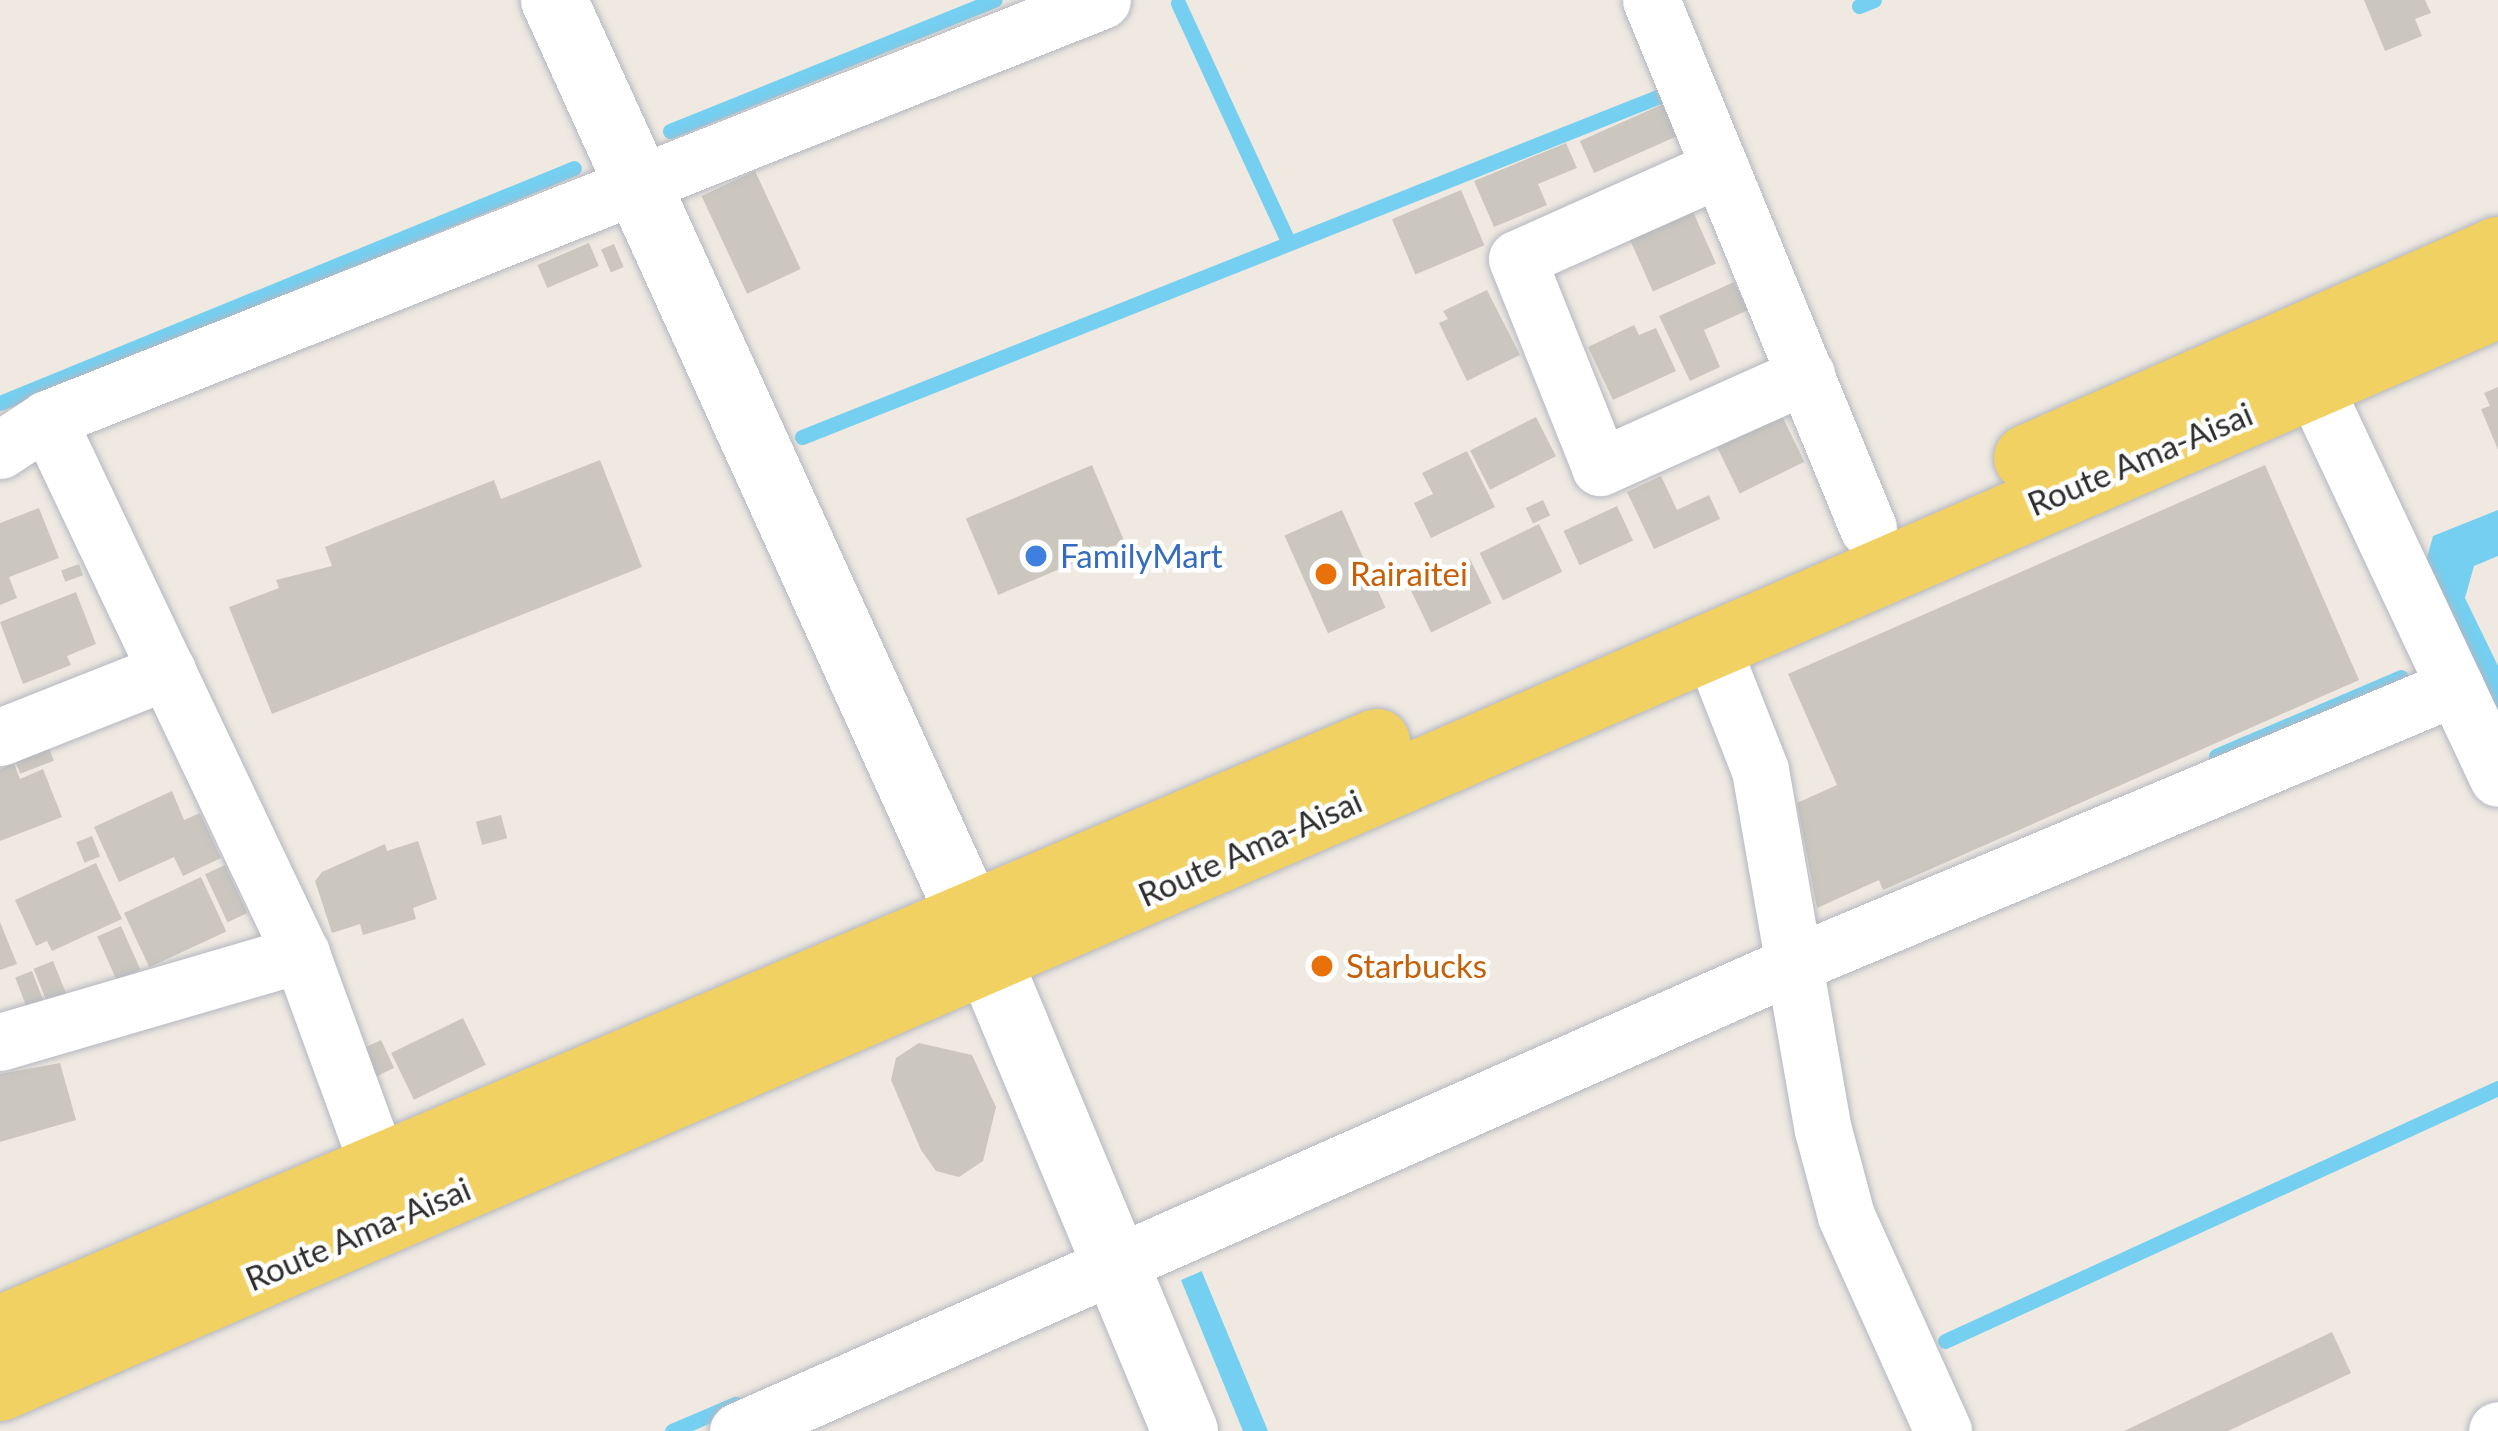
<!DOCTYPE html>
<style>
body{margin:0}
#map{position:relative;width:2498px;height:1431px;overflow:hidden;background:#efe9e1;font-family:Lato,sans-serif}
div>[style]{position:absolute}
.water>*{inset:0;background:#75cff0}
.stream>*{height:15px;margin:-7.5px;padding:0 7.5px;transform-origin:7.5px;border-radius:7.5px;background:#75cff0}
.building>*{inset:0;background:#cbc7bf;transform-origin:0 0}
.roads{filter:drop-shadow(0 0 3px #b4b7c1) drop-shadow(0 0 3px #b4b7c1)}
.minor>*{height:57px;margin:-28.5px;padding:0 28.5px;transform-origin:28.5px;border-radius:28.5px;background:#fff}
.tertiary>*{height:66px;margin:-33px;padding:0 33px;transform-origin:33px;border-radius:33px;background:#fff}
.primary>*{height:66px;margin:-33px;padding:0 33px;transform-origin:33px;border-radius:33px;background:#f2d163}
.dots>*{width:33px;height:33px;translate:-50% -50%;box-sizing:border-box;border:6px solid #fff;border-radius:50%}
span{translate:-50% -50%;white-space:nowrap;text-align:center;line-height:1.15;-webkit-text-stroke:9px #fff;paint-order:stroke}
.street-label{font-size:33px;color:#2e2e2e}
.shop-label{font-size:33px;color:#366cbe}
.left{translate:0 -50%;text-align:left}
.food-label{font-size:33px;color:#c56008}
</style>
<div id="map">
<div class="water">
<div style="clip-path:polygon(2498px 510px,2498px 556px,2474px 566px,2465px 598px,2498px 666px,2498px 736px,2422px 576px,2433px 536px)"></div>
<div style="clip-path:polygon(1202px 1271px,1202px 1272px,1268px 1431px,1243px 1431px,1181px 1280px)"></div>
</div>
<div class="stream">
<div style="left:1178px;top:3px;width:264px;rotate:65.2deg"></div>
<div style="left:1859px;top:6px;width:16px;rotate:-22deg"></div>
<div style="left:670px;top:131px;width:350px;rotate:-22deg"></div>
<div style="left:0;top:403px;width:620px;rotate:-22.26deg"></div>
<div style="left:802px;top:437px;width:939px;rotate:-21.68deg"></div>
<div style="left:2216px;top:756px;width:201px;rotate:-23.1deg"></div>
<div style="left:1945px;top:1341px;width:608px;rotate:-24.58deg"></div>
<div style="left:672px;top:1431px;width:69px;rotate:-23.2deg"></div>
</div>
<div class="building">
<div style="clip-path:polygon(2364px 0,2425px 0,2431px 13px,2415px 19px,2422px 36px,2385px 51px)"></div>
<div style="left:1663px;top:104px;width:35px;height:91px;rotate:66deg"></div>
<div style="clip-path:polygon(1566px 143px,1577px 168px,1538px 184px,1547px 205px,1494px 227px,1474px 181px)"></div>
<div style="left:755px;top:171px;width:108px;height:59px;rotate:65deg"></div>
<div style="left:1461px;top:190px;width:60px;height:75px;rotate:67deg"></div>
<div style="left:1690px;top:205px;width:64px;height:69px;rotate:66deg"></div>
<div style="left:589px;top:243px;width:25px;height:56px;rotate:67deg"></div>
<div style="left:614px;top:244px;width:25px;height:14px;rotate:67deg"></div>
<div style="clip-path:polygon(1734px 282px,1748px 310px,1704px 330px,1720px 367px,1690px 381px,1659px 316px)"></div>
<div style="clip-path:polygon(1487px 290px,1520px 355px,1467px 381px,1439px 323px,1448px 319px,1443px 311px)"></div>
<div style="clip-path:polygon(1634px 325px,1639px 335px,1656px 328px,1676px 371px,1613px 400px,1588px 347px)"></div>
<div style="clip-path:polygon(2498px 387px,2498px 450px,2481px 409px,2490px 406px,2484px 393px)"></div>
<div style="left:1782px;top:416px;width:51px;height:72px;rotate:64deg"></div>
<div style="left:1536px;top:417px;width:44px;height:74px;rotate:63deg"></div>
<div style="clip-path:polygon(1467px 451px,1495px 507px,1431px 538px,1414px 503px,1433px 494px,1422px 473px)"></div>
<div style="clip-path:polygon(600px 460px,642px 567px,272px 714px,229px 607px,279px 588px,276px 580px,332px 566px,325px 547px,494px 480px,501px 499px)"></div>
<div style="left:1092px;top:465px;width:83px;height:137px;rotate:67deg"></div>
<div style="clip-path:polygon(2265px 465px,2359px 680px,1883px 890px,1879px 880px,1817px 908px,1797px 803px,1837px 785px,1788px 674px)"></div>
<div style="clip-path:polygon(1661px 476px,1677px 510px,1709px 495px,1720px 519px,1654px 549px,1627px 492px)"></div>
<div style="left:1543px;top:500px;width:17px;height:19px;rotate:65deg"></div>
<div style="left:1617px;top:506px;width:38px;height:59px;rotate:65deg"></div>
<div style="clip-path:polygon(39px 508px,59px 558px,9px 577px,17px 598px,0 605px,0 523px)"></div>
<div style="left:1342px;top:510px;width:107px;height:63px;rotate:66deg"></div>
<div style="left:1539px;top:524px;width:53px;height:66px;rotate:64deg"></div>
<div style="left:1470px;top:559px;width:49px;height:67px;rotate:64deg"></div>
<div style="left:79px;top:564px;width:12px;height:19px;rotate:70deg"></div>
<div style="clip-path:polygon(76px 592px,96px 644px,67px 656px,71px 665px,23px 684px,0 622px)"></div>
<div style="left:47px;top:743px;width:19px;height:36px;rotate:69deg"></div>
<div style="clip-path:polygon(14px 763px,20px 779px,43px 769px,62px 817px,0 841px,0 769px)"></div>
<div style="clip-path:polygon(172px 791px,184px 820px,200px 813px,221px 858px,183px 876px,174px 857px,119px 882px,94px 827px)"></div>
<div style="left:501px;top:815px;width:24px;height:26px;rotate:75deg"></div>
<div style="left:92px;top:836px;width:22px;height:17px;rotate:68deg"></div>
<div style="clip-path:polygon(418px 841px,437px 899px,413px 908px,416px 919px,363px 935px,360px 924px,332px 933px,315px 881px,322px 872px,385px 844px,387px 851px)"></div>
<div style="clip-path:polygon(96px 863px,122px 919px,52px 951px,47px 941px,36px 946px,15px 900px)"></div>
<div style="left:225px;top:865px;width:53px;height:22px;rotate:65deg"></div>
<div style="left:201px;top:877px;width:60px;height:85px;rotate:65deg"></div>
<div style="clip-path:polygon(0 922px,17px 964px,0 970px)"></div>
<div style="left:121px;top:926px;width:48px;height:26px;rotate:66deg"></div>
<div style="left:53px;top:961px;width:40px;height:21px;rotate:68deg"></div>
<div style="left:32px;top:971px;width:36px;height:18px;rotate:69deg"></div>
<div style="left:463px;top:1018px;width:52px;height:80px;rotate:64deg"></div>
<div style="left:381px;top:1040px;width:31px;height:20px;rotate:65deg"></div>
<div style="clip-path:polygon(919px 1043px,972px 1055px,996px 1107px,983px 1161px,959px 1177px,936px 1171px,921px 1150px,891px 1080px,896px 1058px)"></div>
<div style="clip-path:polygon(60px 1063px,76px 1120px,0 1142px,0 1074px)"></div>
<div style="clip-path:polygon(2332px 1332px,2351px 1373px,2228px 1431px,2124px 1431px)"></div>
</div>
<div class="roads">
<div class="minor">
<div style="left:1651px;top:0;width:571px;rotate:67.66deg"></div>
<div style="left:1720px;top:168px;width:222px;rotate:155.9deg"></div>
<div style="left:1517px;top:259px;width:224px;rotate:68.2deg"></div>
<div style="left:1600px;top:467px;width:226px;rotate:-24.1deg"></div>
<div style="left:2313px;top:385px;width:434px;rotate:64.8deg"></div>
<div style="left:47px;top:419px;width:592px;rotate:64.6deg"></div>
<div style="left:301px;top:954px;width:227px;rotate:69.9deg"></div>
<div style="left:0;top:450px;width:56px;rotate:-33.4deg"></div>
<div style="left:47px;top:419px;width:1135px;rotate:-21.66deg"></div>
<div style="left:1710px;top:643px;width:136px;rotate:68.5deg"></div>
<div style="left:1760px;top:770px;width:365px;rotate:80.1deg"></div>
<div style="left:1823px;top:1130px;width:89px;rotate:75deg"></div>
<div style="left:1846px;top:1216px;width:236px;rotate:65.7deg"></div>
<div style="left:0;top:737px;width:180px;rotate:-21.6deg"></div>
<div style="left:0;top:1042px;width:314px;rotate:-16.3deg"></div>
<div style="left:738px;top:1431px;width:1155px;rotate:-23.86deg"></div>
<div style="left:1794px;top:964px;width:717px;rotate:-22.74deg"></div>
<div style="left:2497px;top:1431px;width:1px;rotate:-45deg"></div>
</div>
<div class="tertiary">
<div style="left:554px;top:0;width:1008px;rotate:65.57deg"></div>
<div style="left:971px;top:918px;width:556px;rotate:67.36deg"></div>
</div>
<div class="primary">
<div style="left:2027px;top:458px;width:515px;rotate:-23.83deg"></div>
<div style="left:0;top:1329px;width:1497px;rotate:-23.09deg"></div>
<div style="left:0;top:1388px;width:2723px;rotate:-23.44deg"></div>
</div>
</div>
<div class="dots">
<div style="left:1036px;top:556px;background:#3f7fe0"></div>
<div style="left:1326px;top:574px;background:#e8710a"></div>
<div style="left:1322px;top:966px;background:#e8710a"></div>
</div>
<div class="street-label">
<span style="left:2140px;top:459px;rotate:-23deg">Route Ama-Aisai</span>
<span style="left:1250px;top:848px;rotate:-24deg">Route Ama-Aisai</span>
<span style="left:358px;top:1234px;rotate:-23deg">Route Ama-Aisai</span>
</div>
<div class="shop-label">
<span class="left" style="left:1060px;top:556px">FamilyMart</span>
</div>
<div class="food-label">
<span class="left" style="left:1350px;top:574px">Rairaitei</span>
<span class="left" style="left:1346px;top:966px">Starbucks</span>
</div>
</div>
